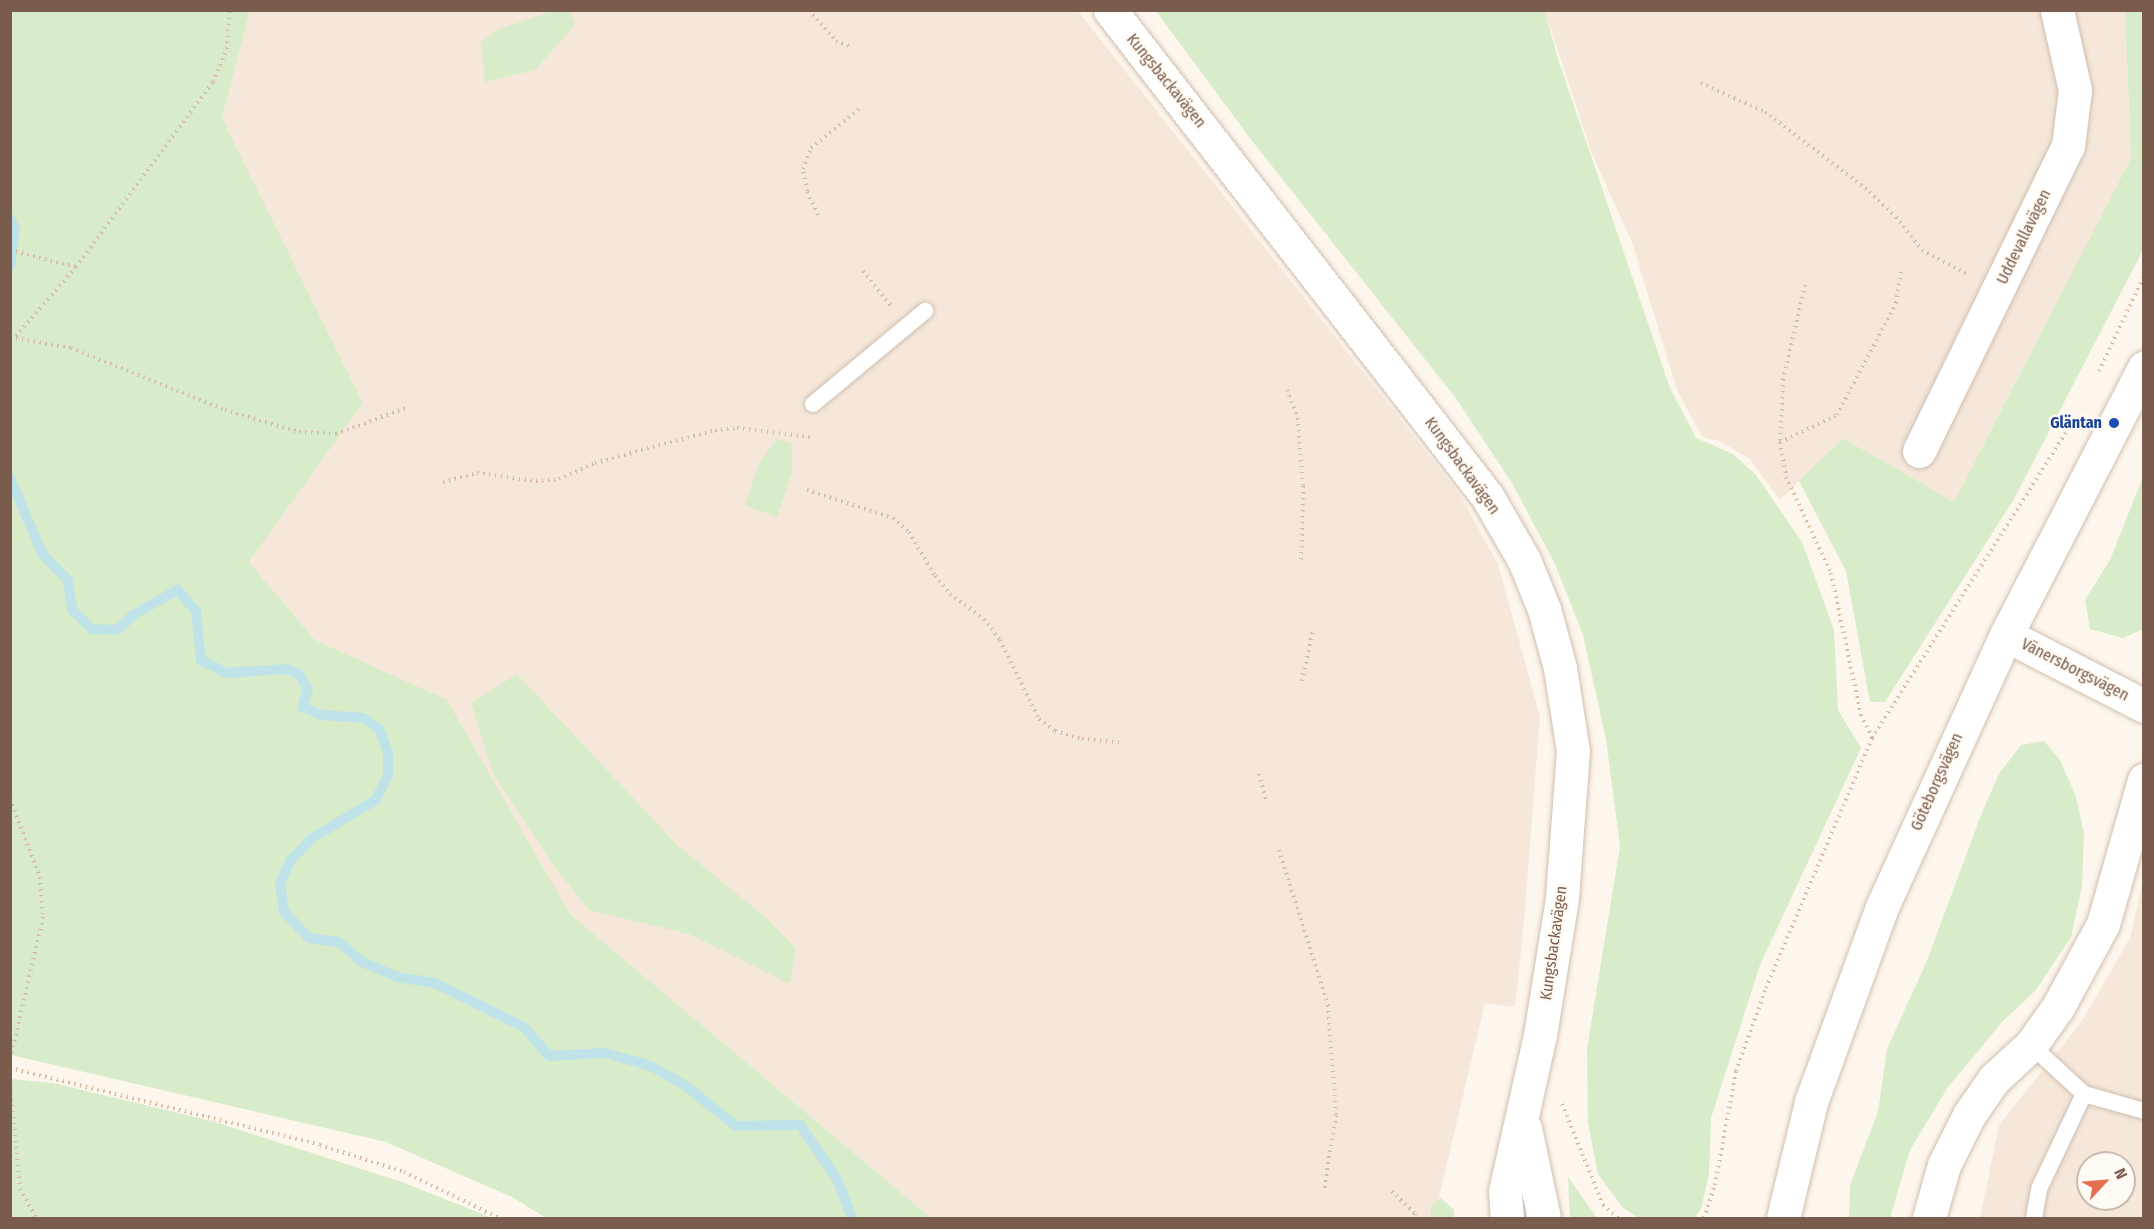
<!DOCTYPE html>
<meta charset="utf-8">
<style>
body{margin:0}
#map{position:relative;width:2154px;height:1229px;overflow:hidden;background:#fdf6ec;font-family:"Fira Sans Condensed",sans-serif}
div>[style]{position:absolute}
.residential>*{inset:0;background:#f5e8da}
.green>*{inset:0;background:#d8ecc9}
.stream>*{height:10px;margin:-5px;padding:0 5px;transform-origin:5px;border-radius:5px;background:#bfe3e8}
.path>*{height:4px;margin-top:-2px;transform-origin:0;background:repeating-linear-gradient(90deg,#d9b8a5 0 1.5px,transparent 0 6px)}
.roads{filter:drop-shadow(0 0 2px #d1beb0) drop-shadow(0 0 2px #d1beb0)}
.lane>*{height:16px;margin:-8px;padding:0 8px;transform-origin:8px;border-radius:8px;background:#fff}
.street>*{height:33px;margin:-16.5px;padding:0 16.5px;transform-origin:16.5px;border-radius:16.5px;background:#fff}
.secondary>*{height:33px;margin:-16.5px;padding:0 16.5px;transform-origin:16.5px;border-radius:16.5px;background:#fff}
.dots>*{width:16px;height:16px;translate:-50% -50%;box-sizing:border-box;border:3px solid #fffaf3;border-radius:50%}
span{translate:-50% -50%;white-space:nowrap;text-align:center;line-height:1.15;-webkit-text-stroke:5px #fffaf3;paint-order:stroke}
.street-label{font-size:16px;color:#7a5c4d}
.transit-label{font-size:16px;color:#164399;font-weight:700}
.right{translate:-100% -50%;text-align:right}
.frame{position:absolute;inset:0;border:12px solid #7a5c4d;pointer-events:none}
.north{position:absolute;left:2076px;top:1151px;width:60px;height:60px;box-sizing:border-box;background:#fffaf3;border:2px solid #cabbb1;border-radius:50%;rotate:64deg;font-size:16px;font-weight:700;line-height:24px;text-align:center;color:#7a5c4d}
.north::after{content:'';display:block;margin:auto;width:21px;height:27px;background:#e76f51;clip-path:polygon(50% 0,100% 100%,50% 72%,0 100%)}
</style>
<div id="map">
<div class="residential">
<div style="clip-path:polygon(250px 11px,1078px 11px,1460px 495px,1498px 564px,1540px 717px,1523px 933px,1515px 1007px,1485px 1003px,1434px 1218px,931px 1218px,570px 914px,447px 701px,315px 640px,249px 562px,363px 403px,222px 118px)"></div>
<div style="clip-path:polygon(1545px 11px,2125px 11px,2131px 158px,1954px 502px,1843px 438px,1780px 500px,1750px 459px,1720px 441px,1702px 437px,1677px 390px,1632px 242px,1592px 154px)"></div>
<div style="clip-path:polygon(evenodd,2143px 880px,2143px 1218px,1980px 1218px,1999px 1125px,2082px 1021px,2130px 938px,2143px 880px,2088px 1163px,2124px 1163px,2124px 1199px,2088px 1199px,2088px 1163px)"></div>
</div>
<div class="green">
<div style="clip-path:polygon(556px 10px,570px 11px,575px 25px,535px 70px,485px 82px,481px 42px,499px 29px)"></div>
<div style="clip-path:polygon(10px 11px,250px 11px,222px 118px,363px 403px,249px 562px,315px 640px,447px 700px,570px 914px,931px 1218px,546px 1218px,512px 1197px,386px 1142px,11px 1055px)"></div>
<div style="clip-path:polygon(1156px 11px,1545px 11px,1558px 59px,1670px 388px,1696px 438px,1733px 454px,1756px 475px,1802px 542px,1834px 630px,1838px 710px,1861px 748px,1760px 965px,1711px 1118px,1709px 1174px,1701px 1209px,1694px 1218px,1639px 1218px,1623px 1208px,1598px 1174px,1588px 1123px,1587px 1049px,1620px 846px,1606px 739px,1583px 635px,1555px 564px,1512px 483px,1455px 397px,1249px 137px)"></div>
<div style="clip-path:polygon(2125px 11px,2143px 11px,2143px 250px,2014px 499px,1885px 702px,1870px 702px,1846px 571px,1799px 481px,1843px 438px,1954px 502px,2131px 158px)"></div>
<div style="clip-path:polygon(777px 439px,792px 444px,792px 473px,777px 517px,745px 505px,759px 463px)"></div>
<div style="clip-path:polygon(2143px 477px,2143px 629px,2123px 638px,2090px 629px,2085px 600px,2110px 560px)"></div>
<div style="clip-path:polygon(517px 674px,678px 846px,768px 919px,796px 949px,790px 984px,689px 934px,589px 910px,553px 865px,493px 774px,471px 703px)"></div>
<div style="clip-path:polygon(2044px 741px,2060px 760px,2076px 797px,2084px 833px,2082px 886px,2071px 937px,2036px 990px,2003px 1021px,1948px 1087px,1910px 1150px,1890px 1218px,1849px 1218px,1850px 1185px,1878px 1112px,1887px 1049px,1926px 963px,1983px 810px,1999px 774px,2021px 745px)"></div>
<div style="clip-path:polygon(10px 1079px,53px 1083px,212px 1121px,402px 1182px,492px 1218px,11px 1218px)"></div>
<div style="clip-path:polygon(1568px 1177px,1597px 1218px,1570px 1218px)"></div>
<div style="clip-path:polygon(1441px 1198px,1454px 1210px,1454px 1218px,1431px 1218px,1431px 1205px)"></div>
</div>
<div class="stream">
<div style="left:10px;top:219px;width:11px;rotate:63deg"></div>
<div style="left:15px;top:229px;width:37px;rotate:98deg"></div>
<div style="left:10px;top:478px;width:84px;rotate:66.8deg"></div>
<div style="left:43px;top:555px;width:35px;rotate:45deg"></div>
<div style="left:68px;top:580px;width:30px;rotate:82deg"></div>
<div style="left:72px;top:610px;width:28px;rotate:44deg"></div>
<div style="left:92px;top:629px;width:25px;rotate:2deg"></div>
<div style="left:117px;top:630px;width:22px;rotate:-43deg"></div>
<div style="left:133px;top:615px;width:51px;rotate:-29.6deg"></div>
<div style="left:177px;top:590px;width:28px;rotate:48deg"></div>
<div style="left:196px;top:611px;width:49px;rotate:84.2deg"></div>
<div style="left:201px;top:660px;width:29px;rotate:27deg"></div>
<div style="left:227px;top:673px;width:59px;rotate:-3.9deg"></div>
<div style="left:286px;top:669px;width:14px;rotate:21deg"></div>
<div style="left:299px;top:674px;width:17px;rotate:59deg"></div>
<div style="left:308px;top:689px;width:19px;rotate:108deg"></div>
<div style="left:302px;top:707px;width:21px;rotate:23deg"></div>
<div style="left:321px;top:715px;width:42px;rotate:4.1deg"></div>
<div style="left:363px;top:718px;width:19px;rotate:35deg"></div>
<div style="left:379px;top:729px;width:25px;rotate:69deg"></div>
<div style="left:388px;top:752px;width:23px;rotate:90deg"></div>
<div style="left:388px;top:775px;width:28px;rotate:116deg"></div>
<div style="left:376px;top:800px;width:74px;rotate:149.3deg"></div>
<div style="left:312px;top:838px;width:32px;rotate:134deg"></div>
<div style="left:290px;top:861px;width:24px;rotate:114deg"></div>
<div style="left:280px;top:883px;width:29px;rotate:82deg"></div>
<div style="left:284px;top:912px;width:36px;rotate:46deg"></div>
<div style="left:309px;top:938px;width:30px;rotate:8deg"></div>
<div style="left:339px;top:942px;width:30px;rotate:41deg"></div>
<div style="left:362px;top:962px;width:38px;rotate:23deg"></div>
<div style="left:397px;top:977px;width:38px;rotate:9deg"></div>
<div style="left:435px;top:983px;width:99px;rotate:26.3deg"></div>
<div style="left:524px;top:1027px;width:38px;rotate:49deg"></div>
<div style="left:549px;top:1056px;width:56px;rotate:-3.1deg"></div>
<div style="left:605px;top:1053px;width:48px;rotate:15.8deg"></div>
<div style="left:651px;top:1066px;width:40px;rotate:29.7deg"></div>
<div style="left:686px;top:1086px;width:64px;rotate:38.7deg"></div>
<div style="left:736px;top:1126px;width:64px;rotate:-0.9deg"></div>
<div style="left:800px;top:1125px;width:65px;rotate:55.6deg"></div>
<div style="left:837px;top:1179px;width:42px;rotate:69deg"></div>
</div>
<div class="path">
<div style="left:809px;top:10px;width:41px;rotate:48.9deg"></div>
<div style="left:836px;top:41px;width:17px;rotate:21deg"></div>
<div style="left:1701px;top:83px;width:70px;rotate:24.4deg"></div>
<div style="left:1765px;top:112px;width:126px;rotate:37.2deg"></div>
<div style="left:1865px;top:188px;width:42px;rotate:43.1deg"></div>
<div style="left:1896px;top:217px;width:42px;rotate:51.8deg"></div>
<div style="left:1922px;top:250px;width:52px;rotate:28.5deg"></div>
<div style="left:818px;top:215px;width:26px;rotate:-115deg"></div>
<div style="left:807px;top:191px;width:22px;rotate:-100deg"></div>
<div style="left:803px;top:169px;width:22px;rotate:-69deg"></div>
<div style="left:811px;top:148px;width:63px;rotate:-39.2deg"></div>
<div style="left:10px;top:250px;width:68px;rotate:14.4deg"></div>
<div style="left:863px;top:271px;width:45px;rotate:51.3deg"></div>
<div style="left:1805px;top:285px;width:97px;rotate:103.2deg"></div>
<div style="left:1783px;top:379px;width:63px;rotate:92.7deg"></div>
<div style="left:1780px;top:442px;width:36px;rotate:80deg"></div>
<div style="left:1786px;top:477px;width:106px;rotate:64.9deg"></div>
<div style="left:1831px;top:573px;width:145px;rotate:78.1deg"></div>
<div style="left:1861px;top:715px;width:25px;rotate:64deg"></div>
<div style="left:16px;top:336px;width:91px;rotate:-49deg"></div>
<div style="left:76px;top:267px;width:230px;rotate:-53.5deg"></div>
<div style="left:213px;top:82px;width:36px;rotate:-67deg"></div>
<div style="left:227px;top:49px;width:39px;rotate:-86deg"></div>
<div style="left:10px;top:337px;width:62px;rotate:10.2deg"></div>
<div style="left:71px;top:348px;width:166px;rotate:21.9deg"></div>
<div style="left:225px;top:410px;width:77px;rotate:16.6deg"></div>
<div style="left:299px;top:432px;width:37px;rotate:3deg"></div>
<div style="left:336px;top:434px;width:75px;rotate:-20.4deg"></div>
<div style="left:2099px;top:371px;width:105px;rotate:-64.7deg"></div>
<div style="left:1287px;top:390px;width:30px;rotate:69deg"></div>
<div style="left:1298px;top:418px;width:68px;rotate:85.8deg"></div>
<div style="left:1303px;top:486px;width:77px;rotate:91.5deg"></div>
<div style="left:1780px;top:442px;width:63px;rotate:-25.3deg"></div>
<div style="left:1837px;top:415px;width:127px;rotate:-62.2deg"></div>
<div style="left:1896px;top:303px;width:33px;rotate:-81deg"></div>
<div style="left:443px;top:482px;width:35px;rotate:-15deg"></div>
<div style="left:477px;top:473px;width:60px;rotate:7.7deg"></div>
<div style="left:536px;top:481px;width:23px;rotate:-5deg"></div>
<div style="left:559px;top:479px;width:39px;rotate:-24deg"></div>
<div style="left:595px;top:463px;width:124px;rotate:-15.4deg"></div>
<div style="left:715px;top:430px;width:22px;rotate:-5deg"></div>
<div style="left:737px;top:428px;width:76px;rotate:6.8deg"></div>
<div style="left:807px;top:490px;width:90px;rotate:18deg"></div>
<div style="left:893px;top:518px;width:21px;rotate:41deg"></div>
<div style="left:909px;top:532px;width:51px;rotate:59.4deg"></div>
<div style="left:935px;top:576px;width:23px;rotate:50deg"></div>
<div style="left:950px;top:594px;width:42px;rotate:36.3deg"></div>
<div style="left:984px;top:619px;width:26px;rotate:53deg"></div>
<div style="left:1000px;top:640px;width:88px;rotate:63.7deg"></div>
<div style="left:1039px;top:719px;width:20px;rotate:37deg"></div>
<div style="left:1055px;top:731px;width:28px;rotate:17deg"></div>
<div style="left:1082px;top:739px;width:41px;rotate:5.6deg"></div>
<div style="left:1302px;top:681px;width:52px;rotate:-77.8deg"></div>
<div style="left:1259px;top:774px;width:30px;rotate:75deg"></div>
<div style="left:10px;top:799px;width:84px;rotate:69deg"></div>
<div style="left:40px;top:877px;width:40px;rotate:85.7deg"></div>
<div style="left:43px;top:917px;width:147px;rotate:103deg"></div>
<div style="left:1279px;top:850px;width:163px;rotate:72.5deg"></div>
<div style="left:1328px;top:1005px;width:110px;rotate:85.8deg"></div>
<div style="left:1336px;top:1115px;width:76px;rotate:99.1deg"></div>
<div style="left:10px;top:1068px;width:319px;rotate:13.9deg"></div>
<div style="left:320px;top:1145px;width:88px;rotate:17.8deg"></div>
<div style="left:404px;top:1172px;width:106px;rotate:25.8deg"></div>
<div style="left:10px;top:1081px;width:108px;rotate:84.7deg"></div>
<div style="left:20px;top:1189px;width:34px;rotate:60deg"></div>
<div style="left:1562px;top:1104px;width:109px;rotate:67.9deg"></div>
<div style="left:1603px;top:1205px;width:20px;rotate:41deg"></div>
<div style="left:1392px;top:1191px;width:33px;rotate:45deg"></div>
<div style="left:1415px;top:1214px;width:4px;rotate:90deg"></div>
<div style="left:1704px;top:1218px;width:35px;rotate:-72deg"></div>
<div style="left:1715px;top:1185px;width:116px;rotate:-79.6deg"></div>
<div style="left:1736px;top:1071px;width:88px;rotate:-70.1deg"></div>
<div style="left:1766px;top:988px;width:272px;rotate:-67deg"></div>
<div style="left:1872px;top:738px;width:377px;rotate:-57.6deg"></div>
</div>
<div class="roads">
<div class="lane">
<div style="left:813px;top:404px;width:146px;rotate:-39.7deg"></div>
<div style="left:2031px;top:1045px;width:72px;rotate:42.8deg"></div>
<div style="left:2084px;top:1094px;width:62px;rotate:15.8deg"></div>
<div style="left:2034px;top:1218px;width:29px;rotate:-80deg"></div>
<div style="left:2039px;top:1189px;width:105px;rotate:-64.7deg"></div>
</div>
<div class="street">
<div style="left:1110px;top:10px;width:615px;rotate:52.2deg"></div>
<div style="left:1487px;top:496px;width:74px;rotate:60deg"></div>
<div style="left:1524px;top:560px;width:53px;rotate:67.8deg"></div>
<div style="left:1544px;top:609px;width:61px;rotate:74.8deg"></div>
<div style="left:1560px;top:668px;width:84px;rotate:81.1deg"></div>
<div style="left:1573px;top:751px;width:147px;rotate:94.3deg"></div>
<div style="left:1562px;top:898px;width:139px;rotate:99.1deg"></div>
<div style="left:1540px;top:1035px;width:160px;rotate:102.6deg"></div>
<div style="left:1505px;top:1191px;width:27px;rotate:86deg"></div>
<div style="left:1919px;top:451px;width:339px;rotate:-64deg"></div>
<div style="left:2068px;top:146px;width:56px;rotate:-82.9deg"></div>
<div style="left:2075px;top:90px;width:82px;rotate:-102.7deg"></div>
<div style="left:2006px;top:635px;width:155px;rotate:27.2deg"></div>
<div style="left:1525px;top:1128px;width:92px;rotate:78.1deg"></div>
<div style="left:1929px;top:1218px;width:55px;rotate:-74.2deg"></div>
<div style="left:1944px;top:1165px;width:56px;rotate:-63.4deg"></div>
<div style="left:1969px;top:1115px;width:44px;rotate:-55.2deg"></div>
<div style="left:1994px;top:1079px;width:50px;rotate:-42.6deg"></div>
<div style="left:2031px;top:1045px;width:47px;rotate:-54.6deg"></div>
<div style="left:2058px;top:1007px;width:94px;rotate:-61.5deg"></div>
<div style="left:2103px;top:924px;width:150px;rotate:-74.1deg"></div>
</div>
<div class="secondary">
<div style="left:1783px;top:1218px;width:119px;rotate:-76.4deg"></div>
<div style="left:1811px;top:1102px;width:208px;rotate:-70deg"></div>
<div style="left:1882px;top:907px;width:299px;rotate:-65.5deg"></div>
<div style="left:2006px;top:635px;width:301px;rotate:-62.7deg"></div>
</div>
</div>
<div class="dots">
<div style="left:2114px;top:423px;background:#1a4fb4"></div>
</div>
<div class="street-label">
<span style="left:1166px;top:81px;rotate:51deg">Kungsbackavägen</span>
<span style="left:2024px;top:237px;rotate:-64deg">Uddevallavägen</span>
<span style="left:1462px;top:466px;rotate:54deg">Kungsbackavägen</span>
<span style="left:2075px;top:670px;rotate:27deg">Vänersborgsvägen</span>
<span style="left:1937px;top:782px;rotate:-66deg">Göteborgsvägen</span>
<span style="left:1554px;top:943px;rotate:-82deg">Kungsbackavägen</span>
</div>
<div class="transit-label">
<span class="right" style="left:2102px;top:423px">Gläntan</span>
</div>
<div class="frame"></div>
<div class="north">N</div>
</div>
